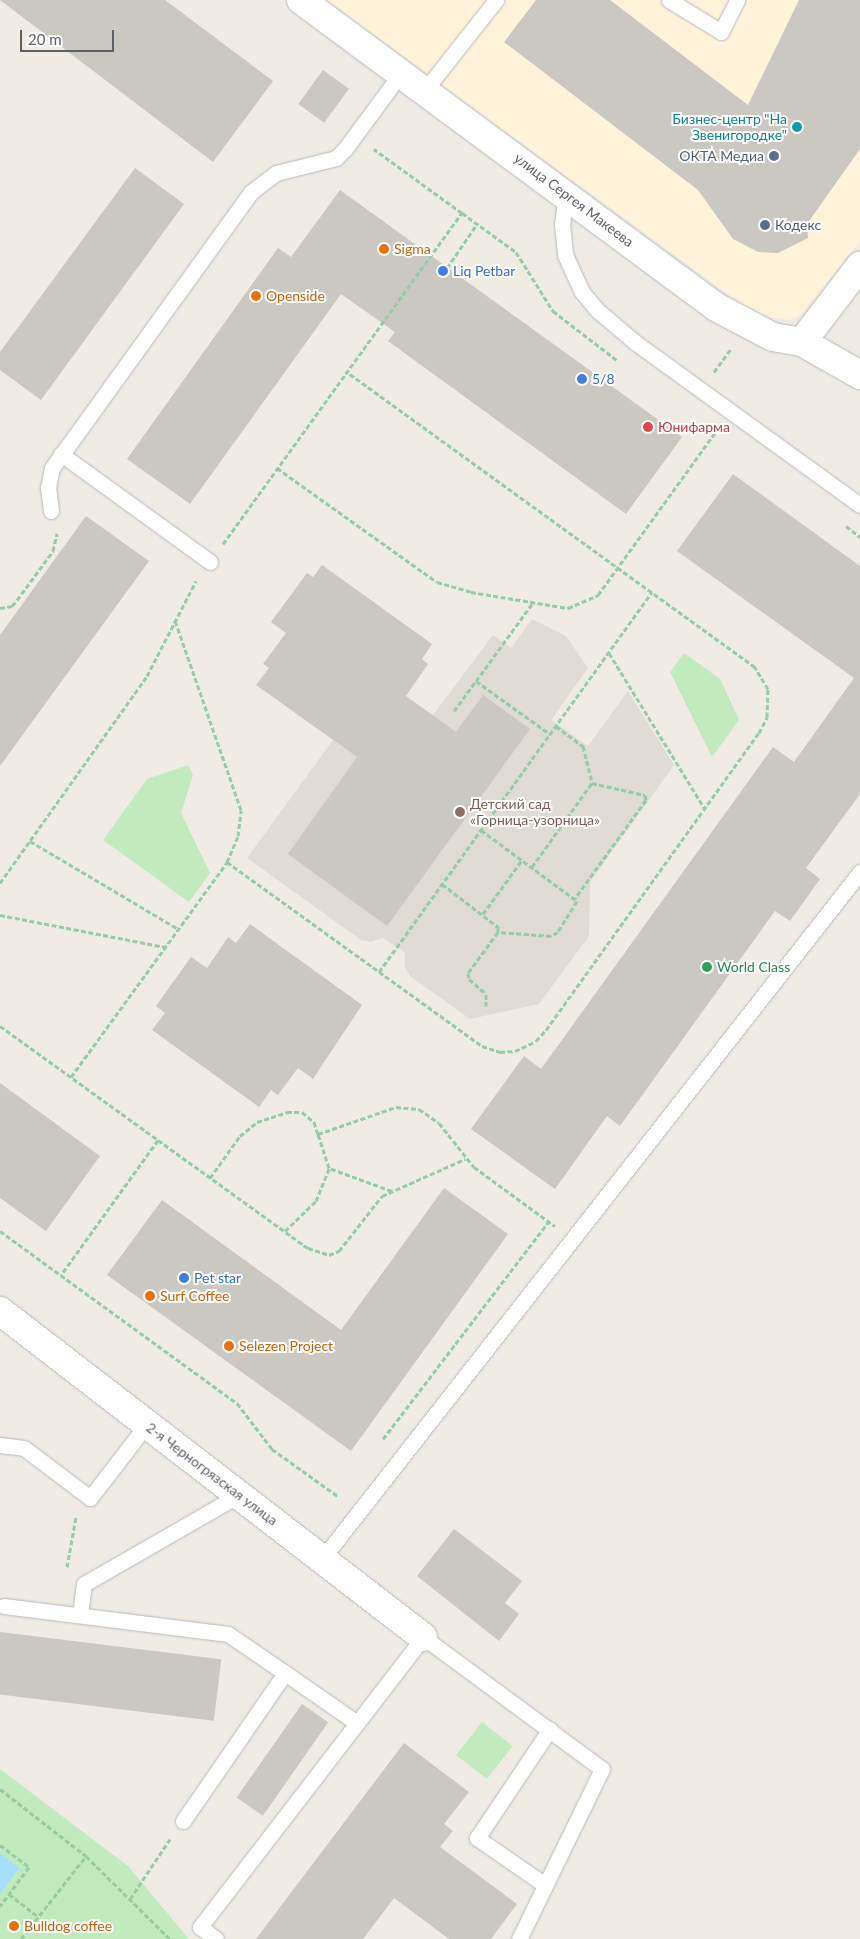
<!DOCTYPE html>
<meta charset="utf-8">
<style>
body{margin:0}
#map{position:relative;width:860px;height:1939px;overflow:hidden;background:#f0ece4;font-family:Lato,sans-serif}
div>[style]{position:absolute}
.commercial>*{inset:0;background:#fff4da}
.education>*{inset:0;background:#e0dbd3}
.green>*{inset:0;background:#c1eabe;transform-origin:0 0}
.water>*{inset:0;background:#a5deff}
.building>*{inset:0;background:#cbc7c1;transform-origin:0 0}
.path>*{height:3px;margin-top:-1.5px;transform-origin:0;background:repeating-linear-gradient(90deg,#96cca2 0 5px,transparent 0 7.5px)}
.roads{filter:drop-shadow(0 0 1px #b5b8bc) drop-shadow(0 0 1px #b5b8bc)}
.lane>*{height:15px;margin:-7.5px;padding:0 7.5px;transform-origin:7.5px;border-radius:7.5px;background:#fff}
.street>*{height:28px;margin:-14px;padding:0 14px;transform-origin:14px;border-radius:14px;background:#fff}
.secondary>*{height:28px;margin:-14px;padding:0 14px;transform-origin:14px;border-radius:14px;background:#fff}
.dots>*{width:14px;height:14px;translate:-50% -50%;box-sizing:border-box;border:2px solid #fff;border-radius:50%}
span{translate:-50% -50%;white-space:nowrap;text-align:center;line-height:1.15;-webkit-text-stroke:4px #fff;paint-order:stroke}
.culture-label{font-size:14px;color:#0d838f}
.right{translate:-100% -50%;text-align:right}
.service-label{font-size:14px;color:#4e5e75}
.left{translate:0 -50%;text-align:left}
.street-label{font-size:14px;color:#5c6166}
.food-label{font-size:14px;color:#c56008}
.shop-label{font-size:14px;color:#366cbe}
.health-label{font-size:14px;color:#be3a42}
.education-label{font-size:14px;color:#785e54}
.leisure-label{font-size:14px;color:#27864d}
.scale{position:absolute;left:20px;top:30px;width:94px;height:22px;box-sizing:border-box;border:2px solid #5c6166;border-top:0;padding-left:6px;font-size:15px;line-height:18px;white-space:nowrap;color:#5c6166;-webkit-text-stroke:4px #fff;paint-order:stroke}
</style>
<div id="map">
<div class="commercial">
<div style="clip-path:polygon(326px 0,860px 0,860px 241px,801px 315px,789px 320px,758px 316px)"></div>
</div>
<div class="education">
<div style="clip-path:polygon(532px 619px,566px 636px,588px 668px,551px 720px,588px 746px,628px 691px,674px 765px,590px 882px,589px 936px,539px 1004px,470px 1019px,410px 976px,405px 967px,405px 953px,397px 947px,383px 938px,371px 942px,361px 940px,247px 858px,333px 740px,364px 762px,386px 749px,418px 705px,433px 715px,493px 635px,511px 648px)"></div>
</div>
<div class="green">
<div style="clip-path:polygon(684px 653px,720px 679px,739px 720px,712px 757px,670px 672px)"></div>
<div style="clip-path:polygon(188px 765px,193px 775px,181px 813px,210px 873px,189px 902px,103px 840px,147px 779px)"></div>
<div style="left:482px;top:1722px;width:39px;height:42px;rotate:38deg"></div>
<div style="clip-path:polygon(0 1769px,128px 1866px,189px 1939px,0 1939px)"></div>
</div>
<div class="water">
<div style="clip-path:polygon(0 1853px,19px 1868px,0 1894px)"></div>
</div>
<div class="building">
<div style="clip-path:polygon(0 0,165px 0,273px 81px,213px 162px)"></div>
<div style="clip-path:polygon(536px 0,610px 0,748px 105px,799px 0,860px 0,860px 149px,807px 224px,808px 238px,778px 253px,758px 252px,733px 239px,698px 190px,504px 42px)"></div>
<div style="left:323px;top:70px;width:32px;height:42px;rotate:36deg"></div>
<div style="clip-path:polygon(135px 168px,184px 204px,41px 400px,0 370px,0 352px)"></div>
<div style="clip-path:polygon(340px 190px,682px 437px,626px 514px,388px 341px,395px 332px,341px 294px,190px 504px,127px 459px,278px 248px,291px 257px)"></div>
<div style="clip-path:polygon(733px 474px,860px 566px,860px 794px,806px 868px,820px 879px,790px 921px,775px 911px,620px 1126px,607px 1116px,555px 1189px,471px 1129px,524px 1056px,541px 1069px,773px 747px,794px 762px,854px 678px,677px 551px)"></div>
<div style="clip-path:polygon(86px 516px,149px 561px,0 766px,0 635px)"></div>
<div style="clip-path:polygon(322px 565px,432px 644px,422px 659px,428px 664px,406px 696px,456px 732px,483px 695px,530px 729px,387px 926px,288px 854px,357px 757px,256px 685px,269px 668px,263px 664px,286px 633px,271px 622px,307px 573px,313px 577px)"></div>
<div style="clip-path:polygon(250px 924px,362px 1005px,313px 1079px,298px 1068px,278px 1095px,271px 1090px,259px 1107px,152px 1030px,165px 1013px,156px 1006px,191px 957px,207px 968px,228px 937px,236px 943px)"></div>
<div style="clip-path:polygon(0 1083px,100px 1156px,46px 1231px,0 1198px)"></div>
<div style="clip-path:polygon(444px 1188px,508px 1234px,351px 1451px,107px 1275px,162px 1200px,341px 1330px)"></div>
<div style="clip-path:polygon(454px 1529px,522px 1581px,505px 1603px,519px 1614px,499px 1641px,417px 1576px)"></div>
<div style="left:0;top:1632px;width:223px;height:62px;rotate:7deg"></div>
<div style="left:302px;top:1704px;width:32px;height:114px;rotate:35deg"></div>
<div style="clip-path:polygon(404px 1743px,469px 1792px,444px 1824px,453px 1831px,440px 1847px,517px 1904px,491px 1939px,449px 1939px,394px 1898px,363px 1939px,256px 1939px)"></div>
</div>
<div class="path">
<div style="left:462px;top:213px;width:67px;rotate:35.8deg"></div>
<div style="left:516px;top:252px;width:70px;rotate:57.9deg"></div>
<div style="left:553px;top:311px;width:82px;rotate:37.6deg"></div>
<div style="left:447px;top:268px;width:53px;rotate:-55.7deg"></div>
<div style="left:714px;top:372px;width:29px;rotate:-54deg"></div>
<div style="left:277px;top:468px;width:196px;rotate:35.5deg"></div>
<div style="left:437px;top:582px;width:35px;rotate:16deg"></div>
<div style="left:471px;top:592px;width:98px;rotate:9.4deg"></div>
<div style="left:568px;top:608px;width:33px;rotate:-23deg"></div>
<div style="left:598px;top:595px;width:203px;rotate:-54.2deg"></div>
<div style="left:846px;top:526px;width:18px;rotate:38deg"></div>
<div style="left:223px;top:544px;width:408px;rotate:-54.2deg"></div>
<div style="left:462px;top:213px;width:109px;rotate:-144deg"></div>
<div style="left:532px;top:604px;width:95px;rotate:126deg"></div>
<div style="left:476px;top:681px;width:91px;rotate:35.6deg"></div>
<div style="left:0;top:608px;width:12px;rotate:-9deg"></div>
<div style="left:12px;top:606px;width:8px;rotate:-50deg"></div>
<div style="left:17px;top:600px;width:61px;rotate:-53.7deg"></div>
<div style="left:53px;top:551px;width:18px;rotate:-77deg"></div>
<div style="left:609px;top:653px;width:183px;rotate:58.4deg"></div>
<div style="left:454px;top:711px;width:37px;rotate:-54deg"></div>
<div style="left:556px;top:726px;width:34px;rotate:37deg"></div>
<div style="left:583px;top:746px;width:38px;rotate:76deg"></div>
<div style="left:481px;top:830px;width:119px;rotate:36.5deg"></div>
<div style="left:577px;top:901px;width:36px;rotate:122deg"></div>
<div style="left:558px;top:932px;width:8px;rotate:150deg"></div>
<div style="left:551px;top:936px;width:53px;rotate:-175.7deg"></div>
<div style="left:30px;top:841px;width:172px;rotate:30.7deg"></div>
<div style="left:227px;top:862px;width:314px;rotate:35.8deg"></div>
<div style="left:482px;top:1046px;width:19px;rotate:18deg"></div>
<div style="left:500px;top:1052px;width:15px;rotate:-4deg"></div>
<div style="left:515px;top:1051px;width:23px;rotate:-25deg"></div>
<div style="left:536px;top:1041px;width:15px;rotate:-48deg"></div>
<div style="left:546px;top:1030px;width:365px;rotate:-54.4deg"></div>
<div style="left:759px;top:733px;width:18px;rotate:-63deg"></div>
<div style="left:767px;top:717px;width:28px;rotate:-88deg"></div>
<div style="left:768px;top:689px;width:26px;rotate:-121deg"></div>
<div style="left:755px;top:667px;width:503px;rotate:-144.13deg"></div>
<div style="left:532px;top:867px;width:103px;rotate:-54.5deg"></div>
<div style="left:592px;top:783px;width:54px;rotate:12.8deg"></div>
<div style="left:645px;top:795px;width:5px;rotate:79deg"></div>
<div style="left:646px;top:800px;width:121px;rotate:125.9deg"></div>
<div style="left:0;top:883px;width:254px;rotate:-54.6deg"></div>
<div style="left:147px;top:676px;width:107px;rotate:-62.7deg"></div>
<div style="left:442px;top:884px;width:71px;rotate:37.5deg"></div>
<div style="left:498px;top:927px;width:5px;rotate:90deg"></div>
<div style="left:498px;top:932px;width:51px;rotate:126.2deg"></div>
<div style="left:468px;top:973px;width:6px;rotate:81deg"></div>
<div style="left:469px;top:979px;width:23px;rotate:41deg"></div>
<div style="left:486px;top:994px;width:12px;rotate:90deg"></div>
<div style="left:483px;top:914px;width:67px;rotate:-54.2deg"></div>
<div style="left:0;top:915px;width:168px;rotate:11deg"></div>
<div style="left:379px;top:972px;width:468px;rotate:-54.3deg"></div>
<div style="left:0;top:1026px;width:195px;rotate:35.8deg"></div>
<div style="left:158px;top:1140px;width:166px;rotate:125.7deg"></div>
<div style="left:71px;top:1077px;width:266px;rotate:-54deg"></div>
<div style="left:227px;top:862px;width:28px;rotate:-67deg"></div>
<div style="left:238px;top:836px;width:26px;rotate:-83deg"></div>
<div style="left:241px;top:810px;width:200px;rotate:-109.2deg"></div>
<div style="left:158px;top:1140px;width:185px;rotate:35.8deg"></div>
<div style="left:308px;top:1248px;width:22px;rotate:18deg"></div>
<div style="left:329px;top:1255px;width:11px;rotate:-22deg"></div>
<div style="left:339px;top:1251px;width:70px;rotate:-52deg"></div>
<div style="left:382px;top:1196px;width:91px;rotate:-24deg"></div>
<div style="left:210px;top:1178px;width:52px;rotate:-54.5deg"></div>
<div style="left:240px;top:1136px;width:22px;rotate:-39deg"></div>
<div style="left:257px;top:1122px;width:32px;rotate:-18deg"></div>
<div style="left:287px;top:1112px;width:15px"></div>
<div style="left:302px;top:1112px;width:16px;rotate:40deg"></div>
<div style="left:314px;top:1122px;width:13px;rotate:72deg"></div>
<div style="left:392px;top:1191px;width:67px;rotate:-159.9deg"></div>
<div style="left:329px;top:1168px;width:36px;rotate:-108deg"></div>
<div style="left:318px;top:1134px;width:83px;rotate:-19.1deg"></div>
<div style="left:396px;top:1107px;width:23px;rotate:5deg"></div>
<div style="left:419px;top:1109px;width:24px;rotate:35deg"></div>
<div style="left:439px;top:1123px;width:56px;rotate:51.5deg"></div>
<div style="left:474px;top:1167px;width:100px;rotate:36.1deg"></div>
<div style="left:0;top:1231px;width:293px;rotate:36deg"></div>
<div style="left:237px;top:1403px;width:58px;rotate:52.7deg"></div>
<div style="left:272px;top:1449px;width:82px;rotate:35.6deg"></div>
<div style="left:285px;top:1231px;width:43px;rotate:-44.1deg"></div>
<div style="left:316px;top:1201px;width:35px;rotate:-68deg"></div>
<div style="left:383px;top:1439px;width:274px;rotate:-52.7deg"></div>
<div style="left:67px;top:1567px;width:51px;rotate:-79.8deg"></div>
<div style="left:0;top:1789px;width:109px;rotate:37.9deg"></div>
<div style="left:86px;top:1856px;width:118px;rotate:44.7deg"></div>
<div style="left:0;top:1845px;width:36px;rotate:37deg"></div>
<div style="left:29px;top:1867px;width:49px;rotate:126.6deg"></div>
<div style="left:9px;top:1894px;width:37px;rotate:38deg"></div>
<div style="left:130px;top:1899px;width:72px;rotate:-56.3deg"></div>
<div style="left:21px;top:1939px;width:105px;rotate:-51.9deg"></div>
</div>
<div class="roads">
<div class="lane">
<div style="left:669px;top:0;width:61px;rotate:31.6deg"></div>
<div style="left:721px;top:32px;width:36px;rotate:-63deg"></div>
<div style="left:425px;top:90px;width:115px;rotate:-51.7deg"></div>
<div style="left:566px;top:193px;width:31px;rotate:97deg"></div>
<div style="left:562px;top:224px;width:31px;rotate:84deg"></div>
<div style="left:565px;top:255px;width:41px;rotate:65.3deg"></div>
<div style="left:582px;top:292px;width:23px;rotate:50deg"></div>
<div style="left:597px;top:310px;width:51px;rotate:40.2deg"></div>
<div style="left:636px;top:343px;width:276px;rotate:35.9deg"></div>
<div style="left:61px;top:454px;width:184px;rotate:35.9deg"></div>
<div style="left:51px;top:511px;width:23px;rotate:-97deg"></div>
<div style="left:48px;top:488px;width:20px;rotate:-79deg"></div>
<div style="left:52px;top:468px;width:340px;rotate:-54.2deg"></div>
<div style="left:251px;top:192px;width:31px;rotate:-37deg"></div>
<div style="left:276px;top:173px;width:62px;rotate:-14deg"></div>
<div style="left:336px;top:158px;width:13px;rotate:-45deg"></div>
<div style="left:345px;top:149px;width:94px;rotate:-53.6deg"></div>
<div style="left:0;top:1445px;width:24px;rotate:7deg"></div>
<div style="left:24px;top:1448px;width:83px;rotate:37.1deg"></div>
<div style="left:90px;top:1498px;width:93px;rotate:-52.4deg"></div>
<div style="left:322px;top:1559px;width:873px;rotate:-51.93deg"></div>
<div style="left:4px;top:1606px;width:226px;rotate:7.1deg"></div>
<div style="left:228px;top:1634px;width:69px;rotate:34.4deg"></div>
<div style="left:80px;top:1615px;width:31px;rotate:-83deg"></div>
<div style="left:84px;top:1584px;width:179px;rotate:-29.9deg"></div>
<div style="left:183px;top:1821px;width:180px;rotate:-55.4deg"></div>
<div style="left:285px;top:1673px;width:88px;rotate:34.8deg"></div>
<div style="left:545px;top:1885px;width:83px;rotate:-145.3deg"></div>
<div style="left:477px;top:1838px;width:131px;rotate:-56.2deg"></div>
<div style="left:216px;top:1939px;width:20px;rotate:-143deg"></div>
<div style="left:200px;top:1927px;width:366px;rotate:-52.4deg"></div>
<div style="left:423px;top:1637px;width:222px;rotate:36.4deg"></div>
<div style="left:602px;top:1769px;width:189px;rotate:116deg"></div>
</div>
<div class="street">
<div style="left:802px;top:342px;width:96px;rotate:-52.7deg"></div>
<div style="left:0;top:1311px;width:534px;rotate:37.62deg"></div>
</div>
<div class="secondary">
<div style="left:301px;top:0;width:516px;rotate:36.49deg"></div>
<div style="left:716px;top:307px;width:64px;rotate:27.8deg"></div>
<div style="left:773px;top:337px;width:29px;rotate:10deg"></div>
<div style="left:802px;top:342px;width:67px;rotate:29.6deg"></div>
</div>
</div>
<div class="dots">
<div style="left:797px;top:127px;background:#0f9aa8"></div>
<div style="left:774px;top:156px;background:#5c6f8a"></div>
<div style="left:765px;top:225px;background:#5c6f8a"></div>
<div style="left:384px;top:249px;background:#e8710a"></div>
<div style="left:443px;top:271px;background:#3f7fe0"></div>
<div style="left:256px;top:296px;background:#e8710a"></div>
<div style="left:582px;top:379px;background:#3f7fe0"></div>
<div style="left:648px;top:427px;background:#e0444e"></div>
<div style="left:460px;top:812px;background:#8d6e63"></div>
<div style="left:707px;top:967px;background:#2e9e5b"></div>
<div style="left:184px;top:1278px;background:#3f7fe0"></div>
<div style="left:150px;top:1296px;background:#e8710a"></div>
<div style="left:229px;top:1346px;background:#e8710a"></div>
<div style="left:14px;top:1926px;background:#e8710a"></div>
</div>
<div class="culture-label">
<span class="right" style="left:787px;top:127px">Бизнес-центр "На<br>Звенигородке"</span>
</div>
<div class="service-label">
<span class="right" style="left:764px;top:156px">ОКТА Медиа</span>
<span class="left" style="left:775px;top:225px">Кодекс</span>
</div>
<div class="street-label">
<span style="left:574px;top:200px;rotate:37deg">улица Сергея Макеева</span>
<span style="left:212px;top:1474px;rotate:37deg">2-я Черногрязская улица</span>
</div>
<div class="food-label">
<span class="left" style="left:394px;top:249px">Sigma</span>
<span class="left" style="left:266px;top:296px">Openside</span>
<span class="left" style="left:160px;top:1296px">Surf Coffee</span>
<span class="left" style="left:239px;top:1346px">Selezen Project</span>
<span class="left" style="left:24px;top:1926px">Bulldog coffee</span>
</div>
<div class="shop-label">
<span class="left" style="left:453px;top:271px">Liq Petbar</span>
<span class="left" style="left:592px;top:379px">5/8</span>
<span class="left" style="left:194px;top:1278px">Pet star</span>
</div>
<div class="health-label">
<span class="left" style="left:658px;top:427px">Юнифарма</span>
</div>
<div class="education-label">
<span class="left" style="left:470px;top:812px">Детский сад<br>«Горница-узорница»</span>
</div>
<div class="leisure-label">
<span class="left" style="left:717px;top:967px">World Class</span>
</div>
<div class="scale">20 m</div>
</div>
